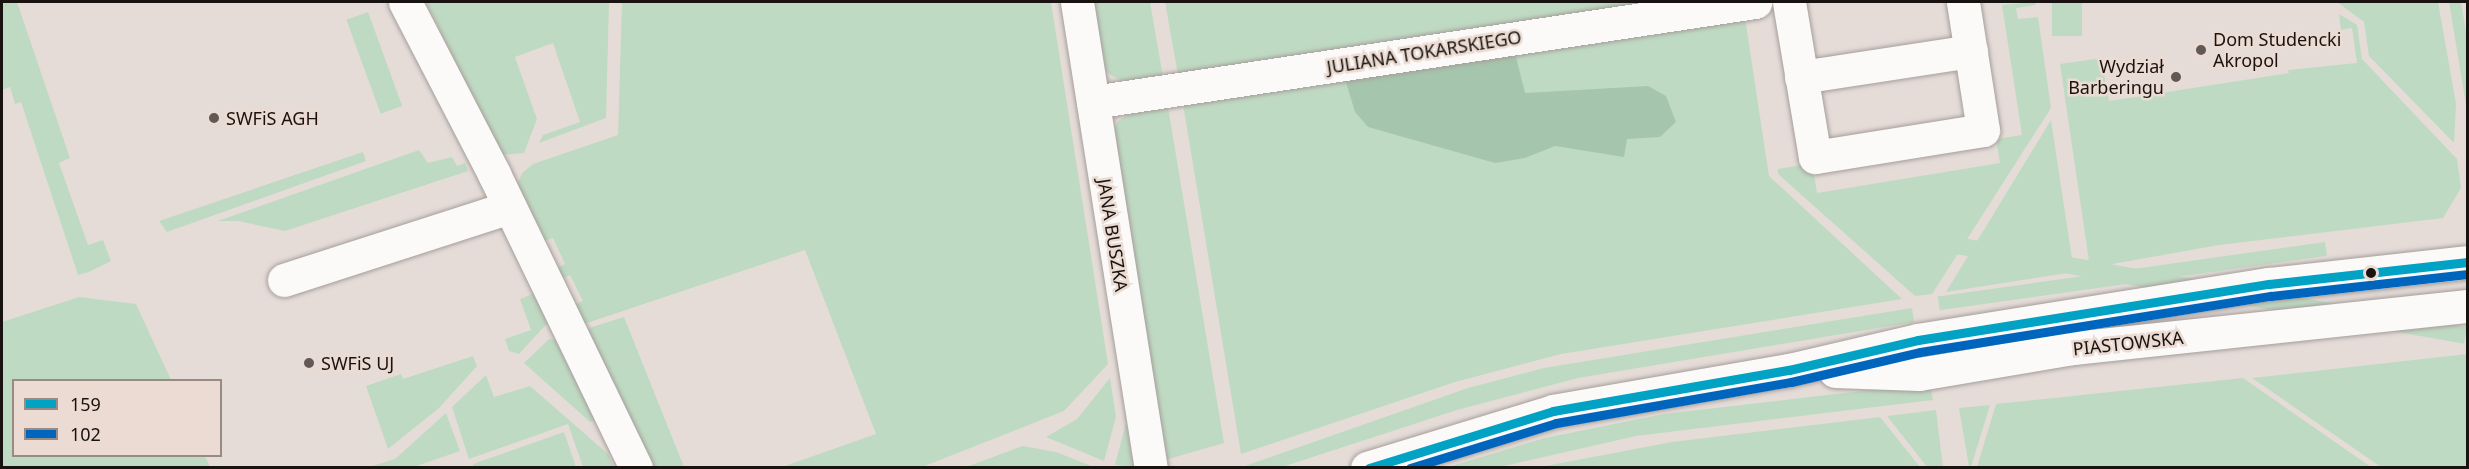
<!DOCTYPE html>
<meta charset="utf-8">
<style>
body{margin:0}
#map{position:relative;width:2469px;height:469px;overflow:hidden;background:#e5dcd8;font-family:"Noto Sans",sans-serif}
div>[style]{position:absolute}
.green>*{inset:0;background:#bfdac3;transform-origin:0 0}
.forest>*{inset:0;background:#a6c5ad}
.roads{filter:drop-shadow(0 0 2px #a59e9a) drop-shadow(0 0 2px #a59e9a)}
.minor>*{height:33px;margin:-16.5px;padding:0 16.5px;transform-origin:16.5px;border-radius:16.5px;background:#fbfaf9}
.tertiary>*{height:33px;margin:-16.5px;padding:0 16.5px;transform-origin:16.5px;border-radius:16.5px;background:#fbfaf9}
.bus-1>*{height:9px;margin:-4.5px;padding:0 4.5px;transform-origin:4.5px;border-radius:4.5px;background:#01a2c4}
.bus-2>*{height:9px;margin:-4.5px;padding:0 4.5px;transform-origin:4.5px;border-radius:4.5px;background:#0065bd}
.dots>*{width:16px;height:16px;translate:-50% -50%;box-sizing:border-box;border:3px solid #ebdbd2;border-radius:50%}
span{translate:-50% -50%;white-space:nowrap;text-align:center;line-height:1.15;-webkit-text-stroke:5px #ebdbd2;paint-order:stroke}
.poi-label{font-size:18px;color:#181310}
.left{translate:0 -50%;text-align:left}
.right{translate:-100% -50%;text-align:right}
.street-label{font-size:18px;color:#181310}
.frame{position:absolute;inset:0;border:3px solid #181310;pointer-events:none}
.legend{position:absolute;left:12px;top:379px;width:210px;height:78px;box-sizing:border-box;background:#ebdbd2;border:2px solid #978b84;margin:0;padding:8px 10px;list-style:none;font-size:18px;color:#181310}
.legend li{display:flex;align-items:center;gap:12px;height:30px}
.legend b{width:30px;border:2px solid #978b84}
</style>
<div id="map">
<div class="green">
<div style="clip-path:polygon(2px 2px,17px 2px,70px 158px,59px 163px,88px 245px,103px 240px,111px 261px,89px 272px,78px 275px,21px 102px,15px 104px,10px 87px,2px 90px)"></div>
<div style="clip-path:polygon(426px 2px,609px 2px,606px 118px,539px 143px,543px 135px,580px 122px,553px 43px,515px 57px,537px 119px,524px 153px,501px 155px)"></div>
<div style="clip-path:polygon(622px 2px,1051px 2px,1108px 364px,1064px 411px,922px 467px,782px 467px,876px 434px,805px 250px,581px 325px,572px 306px,583px 301px,570px 275px,559px 280px,554px 269px,565px 264px,553px 238px,541px 242px,516px 188px,522px 173px,533px 164px,618px 135px)"></div>
<div style="clip-path:polygon(1089px 2px,1150px 2px,1163px 77px,1123px 81px,1109px 74px,1100px 63px)"></div>
<div style="clip-path:polygon(1165px 2px,1654px 2px,1178px 75px)"></div>
<div style="clip-path:polygon(2035px 2px,2036px 5px,2016px 8px,2018px 19px,2038px 17px,2051px 108px,1932px 294px,1915px 296px,1778px 174px,1778px 169px,1802px 165px,1803px 170px,1813px 168px,1817px 193px,2000px 163px,1996px 139px,2022px 135px,2002px 5px)"></div>
<div style="left:2052px;top:2px;width:30px;height:34px"></div>
<div style="clip-path:polygon(2337px 2px,2438px 2px,2456px 104px,2454px 143px,2369px 56px,2364px 22px)"></div>
<div style="clip-path:polygon(2449px 2px,2461px 2px,2467px 37px,2466px 105px)"></div>
<div style="left:368px;top:12px;width:100px;height:23px;rotate:70deg"></div>
<div style="clip-path:polygon(2339px 14px,2357px 25px,2362px 59px,2457px 159px,2461px 188px,2443px 218px,2219px 245px,2090px 268px,2060px 64px,2101px 58px,2109px 101px,2289px 73px,2288px 70px,2357px 63px,2352px 28px,2341px 30px)"></div>
<div style="clip-path:polygon(1745px 18px,1769px 176px,1902px 299px,1561px 354px,1455px 382px,1241px 454px,1183px 104px)"></div>
<div style="clip-path:polygon(1168px 107px,1224px 443px,1165px 460px,1112px 136px,1118px 121px,1127px 115px)"></div>
<div style="clip-path:polygon(2051px 120px,2074px 272px,1946px 292px)"></div>
<div style="clip-path:polygon(419px 150px,428px 163px,452px 157px,457px 166px,465px 163px,468px 171px,285px 231px,238px 221px,218px 221px)"></div>
<div style="clip-path:polygon(363px 152px,366px 161px,167px 232px,159px 221px)"></div>
<div style="left:2325px;top:242px;width:14px;height:391px;rotate:82deg"></div>
<div style="clip-path:polygon(538px 292px,551px 319px,519px 354px,509px 351px,505px 339px,531px 330px,520px 299px)"></div>
<div style="clip-path:polygon(79px 297px,136px 304px,171px 380px,14px 380px,14px 456px,205px 456px,210px 467px,2px 467px,2px 322px)"></div>
<div style="clip-path:polygon(1912px 308px,1914px 322px,1578px 378px,1457px 410px,1282px 467px,1242px 467px,1468px 388px,1544px 368px)"></div>
<div style="clip-path:polygon(624px 317px,684px 467px,649px 467px,583px 330px)"></div>
<div style="left:2467px;top:327px;width:17px;height:515px;rotate:100deg"></div>
<div style="clip-path:polygon(549px 339px,561px 341px,598px 418px,590px 422px,524px 363px)"></div>
<div style="clip-path:polygon(2467px 354px,2467px 467px,2381px 467px,2252px 378px)"></div>
<div style="clip-path:polygon(473px 356px,477px 366px,439px 408px,388px 449px,366px 386px,401px 374px,403px 379px)"></div>
<div style="clip-path:polygon(486px 375px,494px 397px,530px 386px,608px 454px,614px 467px,583px 467px,568px 424px,469px 459px,452px 407px)"></div>
<div style="clip-path:polygon(1110px 378px,1116px 417px,1104px 461px,1046px 437px,1077px 419px)"></div>
<div style="clip-path:polygon(2243px 378px,2371px 467px,1977px 467px,1996px 404px)"></div>
<div style="clip-path:polygon(1930px 383px,1933px 400px,1636px 436px,1500px 467px,1445px 468px,1545px 438px,1664px 414px)"></div>
<div style="clip-path:polygon(1990px 405px,1971px 467px,1969px 467px,1959px 408px)"></div>
<div style="clip-path:polygon(1936px 410px,1943px 467px,1927px 467px,1887px 416px)"></div>
<div style="clip-path:polygon(446px 413px,460px 451px,414px 467px,369px 467px,395px 459px)"></div>
<div style="clip-path:polygon(1880px 417px,1920px 467px,1540px 467px,1672px 442px)"></div>
<div style="clip-path:polygon(1126px 423px,1134px 467px,1115px 465px)"></div>
<div style="clip-path:polygon(564px 432px,576px 467px,474px 467px,473px 464px)"></div>
<div style="clip-path:polygon(1023px 446px,1056px 452px,1094px 467px,966px 467px)"></div>
</div>
<div class="forest">
<div style="clip-path:polygon(1515px 53px,1525px 93px,1648px 86px,1666px 96px,1676px 122px,1660px 137px,1627px 139px,1624px 157px,1555px 146px,1525px 158px,1495px 163px,1368px 127px,1355px 112px,1345px 79px)"></div>
</div>
<div class="roads">
<div class="minor">
<div style="left:405px;top:2px;width:194px;rotate:62.6deg"></div>
<div style="left:494px;top:174px;width:326px;rotate:64.2deg"></div>
<div style="left:1077px;top:2px;width:472px;rotate:81deg"></div>
<div style="left:1789px;top:2px;width:157px;rotate:80.5deg"></div>
<div style="left:1815px;top:157px;width:170px;rotate:-9.1deg"></div>
<div style="left:1983px;top:130px;width:130px;rotate:-98.9deg"></div>
<div style="left:1801px;top:77px;width:172px;rotate:-8.7deg"></div>
<div style="left:1093px;top:102px;width:670px;rotate:-8.59deg"></div>
<div style="left:284px;top:280px;width:237px;rotate:-17.9deg"></div>
</div>
<div class="tertiary">
<div style="left:1835px;top:371px;width:84px;rotate:2deg"></div>
<div style="left:1919px;top:374px;width:156px;rotate:-9.6deg"></div>
<div style="left:2073px;top:348px;width:397px;rotate:-6.1deg"></div>
<div style="left:1367px;top:468px;width:195px;rotate:-17deg"></div>
<div style="left:1553px;top:411px;width:240px;rotate:-9.9deg"></div>
<div style="left:1789px;top:370px;width:132px;rotate:-13.1deg"></div>
<div style="left:1918px;top:340px;width:355px;rotate:-9.1deg"></div>
<div style="left:2269px;top:284px;width:200px;rotate:-6.3deg"></div>
</div>
</div>
<div class="bus-1">
<div style="left:1369px;top:468px;width:193px;rotate:-17.2deg"></div>
<div style="left:1553px;top:411px;width:240px;rotate:-9.9deg"></div>
<div style="left:1789px;top:370px;width:132px;rotate:-13.1deg"></div>
<div style="left:1918px;top:340px;width:355px;rotate:-9.1deg"></div>
<div style="left:2269px;top:284px;width:200px;rotate:-6.3deg"></div>
</div>
<div class="bus-2">
<div style="left:1410px;top:468px;width:153px;rotate:-17.1deg"></div>
<div style="left:1556px;top:423px;width:239px;rotate:-9.9deg"></div>
<div style="left:1791px;top:382px;width:132px;rotate:-13.1deg"></div>
<div style="left:1920px;top:352px;width:355px;rotate:-9.1deg"></div>
<div style="left:2271px;top:296px;width:198px;rotate:-6.4deg"></div>
</div>
<div class="dots">
<div style="left:2201px;top:50px;background:#605956"></div>
<div style="left:2176px;top:77px;background:#605956"></div>
<div style="left:214px;top:118px;background:#605956"></div>
<div style="left:2371px;top:273px;background:#181310"></div>
<div style="left:309px;top:363px;background:#605956"></div>
</div>
<div class="poi-label">
<span class="left" style="left:2213px;top:50px">Dom Studencki<br>Akropol</span>
<span class="right" style="left:2164px;top:77px">Wydział<br>Barberingu</span>
<span class="left" style="left:226px;top:118px">SWFiS AGH</span>
<span class="left" style="left:321px;top:363px">SWFiS UJ</span>
</div>
<div class="street-label">
<span style="left:1424px;top:52px;rotate:-9deg">JULIANA TOKARSKIEGO</span>
<span style="left:1113px;top:235px;rotate:81deg">JANA BUSZKA</span>
<span style="left:2128px;top:343px;rotate:-6deg">PIASTOWSKA</span>
</div>
<div class="frame"></div>
<ul class="legend">
<li><b style="height:8px;background:#01a2c4"></b>159</li>
<li><b style="height:8px;background:#0065bd"></b>102</li>
</ul>
</div>
